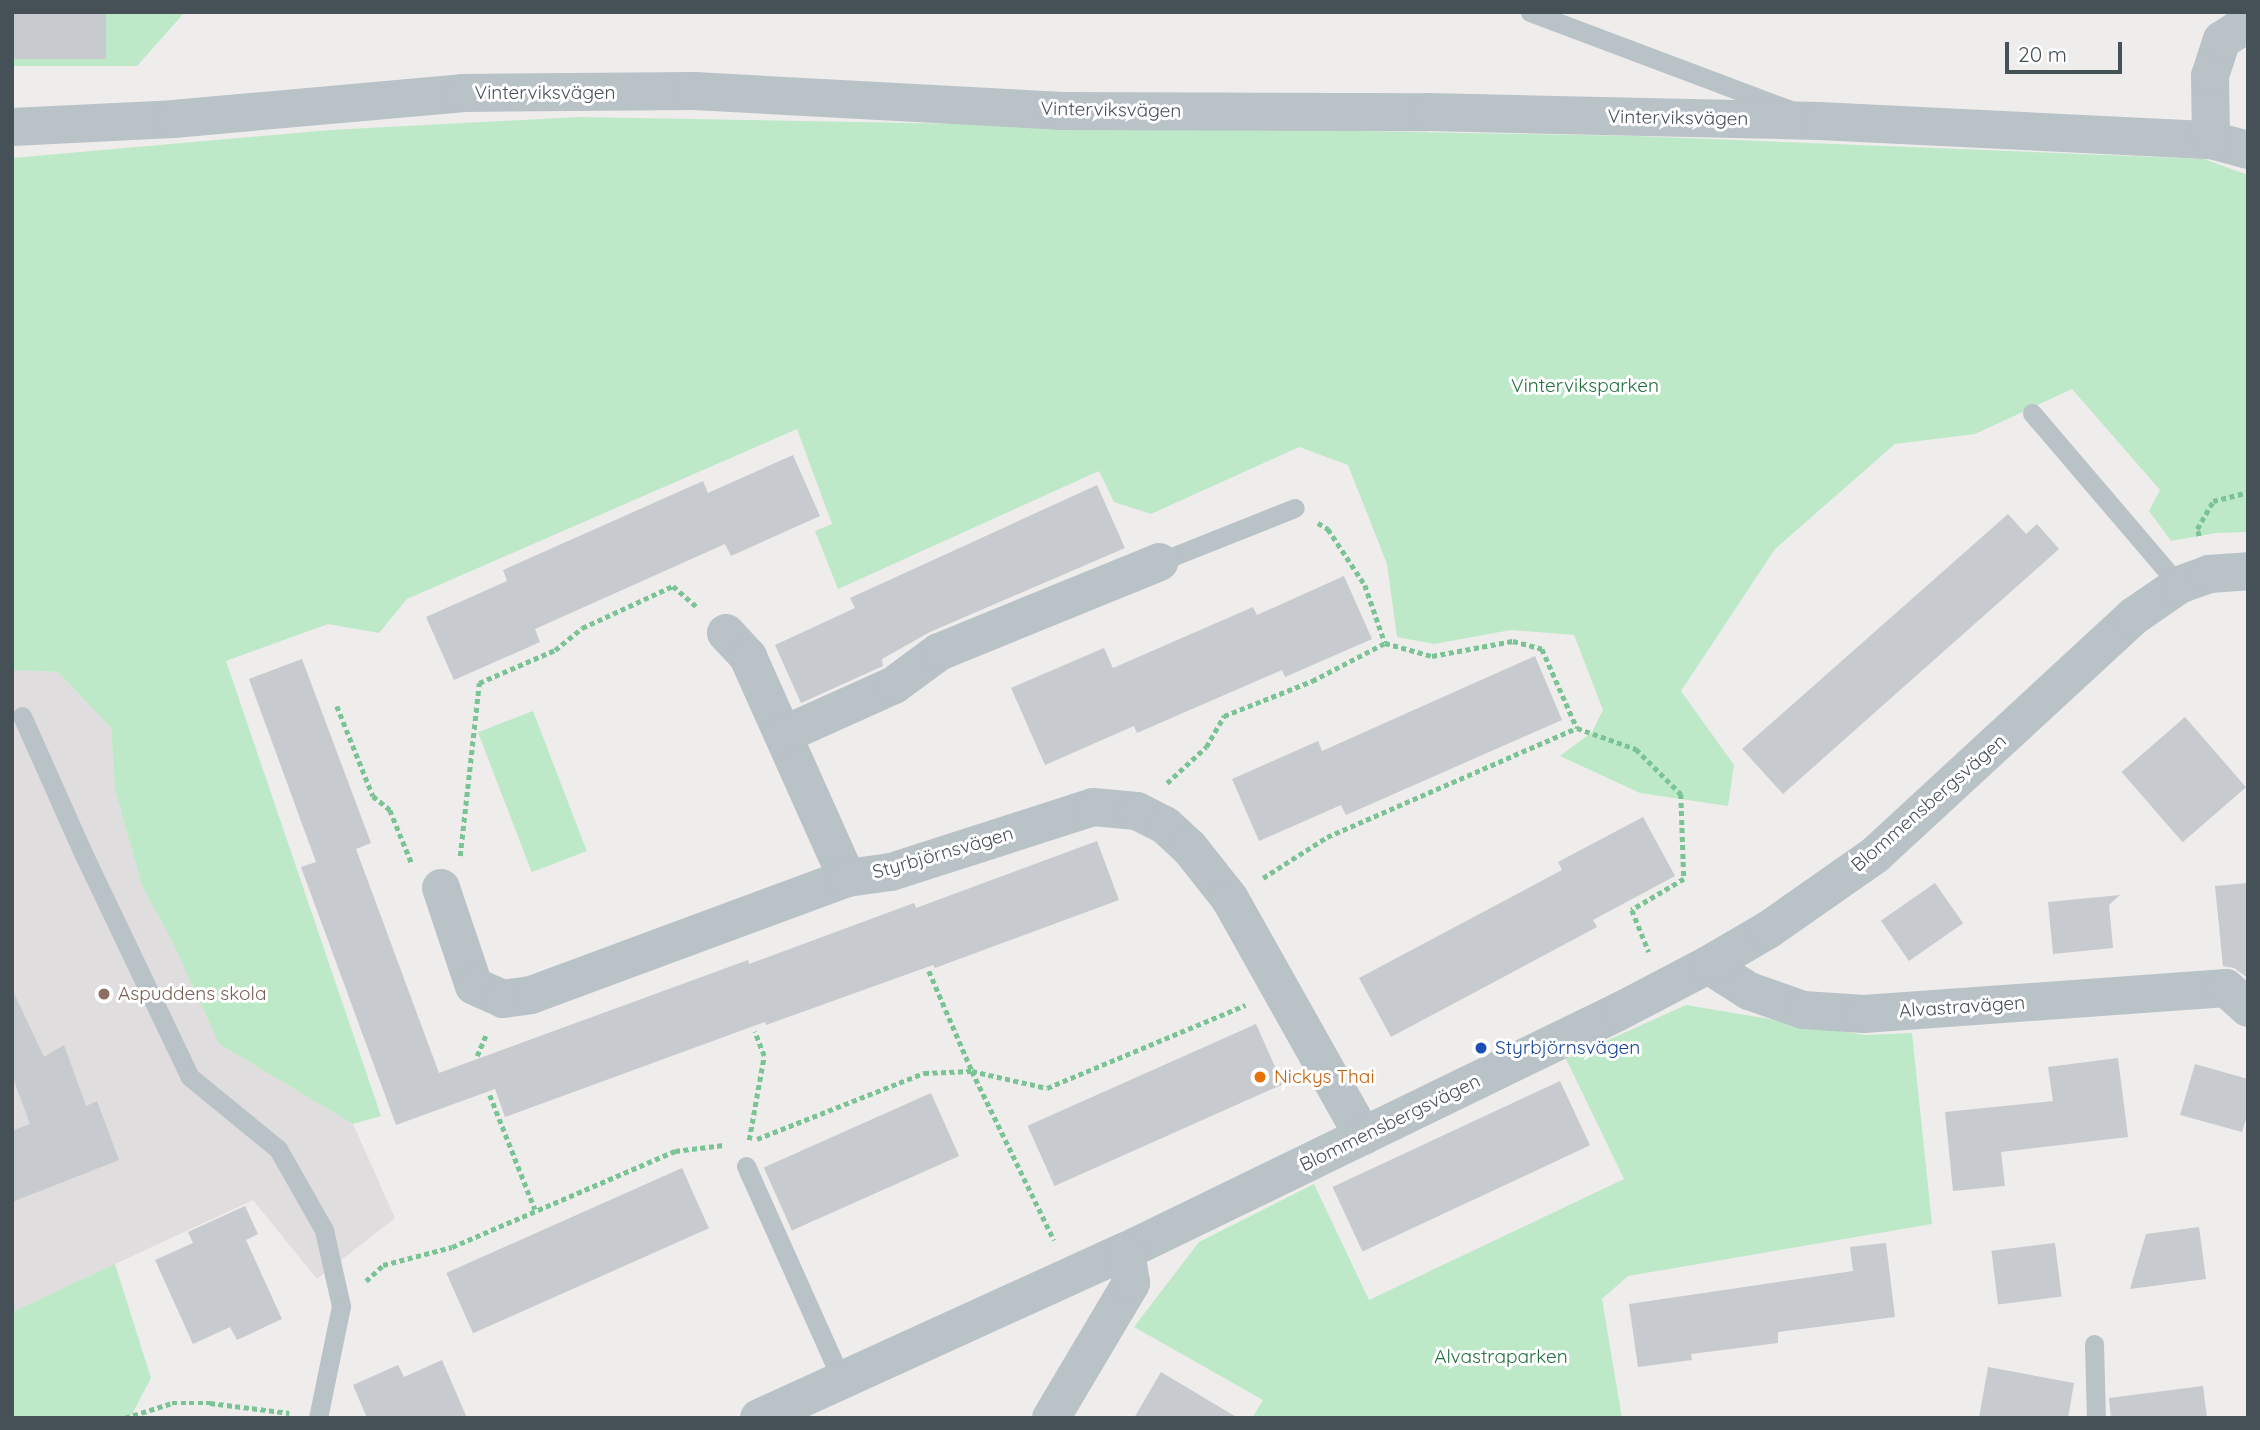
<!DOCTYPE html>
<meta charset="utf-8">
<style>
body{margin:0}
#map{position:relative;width:2260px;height:1430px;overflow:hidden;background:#efecec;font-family:Quicksand,sans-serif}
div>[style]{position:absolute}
.education>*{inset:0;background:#dfddde}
.green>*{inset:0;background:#bee9c9;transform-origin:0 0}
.building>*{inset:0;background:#c7cace;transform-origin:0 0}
.path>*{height:4.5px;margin-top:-2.25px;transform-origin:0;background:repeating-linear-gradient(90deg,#79c395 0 5px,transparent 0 8.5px)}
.lane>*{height:19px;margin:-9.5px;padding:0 9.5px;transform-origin:9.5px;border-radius:9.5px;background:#b8c2c7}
.street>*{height:38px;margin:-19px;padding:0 19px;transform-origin:19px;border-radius:19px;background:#b8c2c7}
.dots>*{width:19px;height:19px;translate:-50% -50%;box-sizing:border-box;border:4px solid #fff;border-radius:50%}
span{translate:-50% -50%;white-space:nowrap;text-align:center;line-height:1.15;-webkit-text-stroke:6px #fff;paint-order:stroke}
.street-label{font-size:19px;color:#465157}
.park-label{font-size:19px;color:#1f703d}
.education-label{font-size:19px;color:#785e54}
.left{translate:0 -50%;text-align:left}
.transit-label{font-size:19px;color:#164399}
.food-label{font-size:19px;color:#c56008}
.frame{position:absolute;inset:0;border:14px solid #465157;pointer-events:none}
.scale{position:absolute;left:2005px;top:42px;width:117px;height:32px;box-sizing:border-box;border:4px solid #465157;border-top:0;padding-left:9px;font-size:21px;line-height:24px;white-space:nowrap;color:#465157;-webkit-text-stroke:5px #fff;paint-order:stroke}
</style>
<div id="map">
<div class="education">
<div style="clip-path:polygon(12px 670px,58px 672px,111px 728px,115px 790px,142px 886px,173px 943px,219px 1044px,353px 1124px,395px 1218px,317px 1279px,253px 1200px,12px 1312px)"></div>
</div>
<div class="green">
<div style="clip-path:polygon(12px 12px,185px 12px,137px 66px,12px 66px)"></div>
<div style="clip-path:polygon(579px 117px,1636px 136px,2204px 159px,2248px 175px,2248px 532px,2216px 533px,2171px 541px,2149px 511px,2160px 490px,2072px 389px,1975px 434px,1895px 444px,1775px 549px,1681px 691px,1734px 765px,1728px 806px,1640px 793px,1560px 756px,1592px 732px,1603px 710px,1574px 635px,1511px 630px,1434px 644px,1397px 637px,1387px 564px,1348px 465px,1299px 447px,1151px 514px,1114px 502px,1099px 471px,838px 589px,815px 531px,832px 524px,797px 429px,407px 599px,379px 633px,328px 624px,226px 661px,381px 1116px,353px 1124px,219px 1044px,173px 943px,142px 886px,115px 790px,111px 728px,58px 672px,12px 670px,12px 158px,330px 130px)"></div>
<div style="left:533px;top:711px;width:150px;height:59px;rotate:69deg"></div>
<div style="clip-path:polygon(1686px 1005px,1865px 1035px,1912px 1033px,1932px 1224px,1628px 1276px,1602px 1299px,1622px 1418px,1252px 1418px,1263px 1400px,1134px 1327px,1199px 1242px,1314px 1184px,1369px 1300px,1624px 1179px,1566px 1059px)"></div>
<div style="clip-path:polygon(115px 1264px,151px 1378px,130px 1418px,12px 1418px,12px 1312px)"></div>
</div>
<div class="building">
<div style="left:12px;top:12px;width:94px;height:47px"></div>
<div style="clip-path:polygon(793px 455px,820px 516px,731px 556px,725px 544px,535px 629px,540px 642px,454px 680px,426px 617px,507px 581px,503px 570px,703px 481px,708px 493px)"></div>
<div style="clip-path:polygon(1097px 485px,1125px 548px,930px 632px,882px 659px,883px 666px,801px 703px,775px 645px,855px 608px,850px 598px)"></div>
<div style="clip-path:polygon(2008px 514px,2026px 534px,2037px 524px,2059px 549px,1783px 794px,1742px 749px)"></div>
<div style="clip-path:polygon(1344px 576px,1372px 639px,1285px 677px,1282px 670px,1137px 733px,1134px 726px,1045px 765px,1011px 688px,1104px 648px,1113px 668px,1253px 607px,1257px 615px)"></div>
<div style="clip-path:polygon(1535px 656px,1562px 720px,1346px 815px,1341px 805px,1259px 841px,1232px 779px,1318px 741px,1322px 751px)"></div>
<div style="clip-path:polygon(302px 659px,371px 843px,356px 849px,439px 1073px,748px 960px,749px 964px,914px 903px,916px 908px,1097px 841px,1119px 900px,935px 968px,933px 965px,766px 1025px,765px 1022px,505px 1117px,495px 1089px,396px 1125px,301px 867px,316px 862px,249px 679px)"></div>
<div style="left:2185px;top:717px;width:93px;height:84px;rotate:49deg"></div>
<div style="clip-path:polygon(1643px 817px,1675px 876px,1593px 920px,1597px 927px,1391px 1037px,1359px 978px,1562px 870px,1558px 862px)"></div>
<div style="left:1935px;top:883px;width:49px;height:66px;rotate:55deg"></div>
<div style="clip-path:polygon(2248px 883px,2248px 978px,2234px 968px,2223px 966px,2215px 886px)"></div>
<div style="clip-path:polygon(2120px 895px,2109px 905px,2113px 948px,2053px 954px,2048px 902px)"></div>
<div style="clip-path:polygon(12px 989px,44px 1057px,64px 1045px,86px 1106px,97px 1101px,119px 1160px,12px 1202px,12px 1131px,30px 1124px,12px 1075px)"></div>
<div style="left:1256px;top:1024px;width:66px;height:250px;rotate:66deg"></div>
<div style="clip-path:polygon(2118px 1058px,2128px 1137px,2001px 1152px,2005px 1186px,1953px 1191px,1945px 1112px,2053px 1101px,2048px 1067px)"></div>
<div style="clip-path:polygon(2195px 1064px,2248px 1079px,2248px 1113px,2242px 1132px,2180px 1115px)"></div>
<div style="left:1560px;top:1081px;width:71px;height:251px;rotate:65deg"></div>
<div style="left:931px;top:1093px;width:69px;height:183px;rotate:66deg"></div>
<div style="left:682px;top:1168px;width:66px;height:258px;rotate:66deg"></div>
<div style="clip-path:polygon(245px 1206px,258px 1234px,246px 1240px,282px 1319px,237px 1340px,230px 1327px,193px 1344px,155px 1260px,193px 1243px,188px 1232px)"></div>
<div style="clip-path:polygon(2199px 1227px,2206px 1279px,2130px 1289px,2146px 1234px)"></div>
<div style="clip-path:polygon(1886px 1243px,1895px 1317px,1778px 1332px,1778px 1343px,1691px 1354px,1692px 1360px,1638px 1367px,1629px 1304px,1853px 1271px,1850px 1247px)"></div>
<div style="left:2055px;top:1243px;width:54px;height:64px;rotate:83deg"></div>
<div style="clip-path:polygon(442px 1360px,467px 1418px,367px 1418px,353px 1385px,398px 1365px,404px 1377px)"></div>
<div style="clip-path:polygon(1988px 1367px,2074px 1383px,2068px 1418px,1979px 1418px)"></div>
<div style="clip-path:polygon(1161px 1372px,1238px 1418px,1134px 1418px)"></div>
<div style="clip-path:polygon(2203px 1386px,2207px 1418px,2111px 1418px,2109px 1398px)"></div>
</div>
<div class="path">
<div style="left:1318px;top:523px;width:12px;rotate:31deg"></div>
<div style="left:1328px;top:529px;width:67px;rotate:56.5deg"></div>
<div style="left:1365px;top:585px;width:61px;rotate:71deg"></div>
<div style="left:1385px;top:643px;width:49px;rotate:15.5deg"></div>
<div style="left:1432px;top:656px;width:82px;rotate:-10.5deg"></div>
<div style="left:1513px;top:641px;width:30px;rotate:15deg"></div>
<div style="left:1542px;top:649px;width:86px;rotate:66.1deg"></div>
<div style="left:2199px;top:536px;width:7px;rotate:-106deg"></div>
<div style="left:2197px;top:529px;width:32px;rotate:-60deg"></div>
<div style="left:2213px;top:501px;width:36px;rotate:-14deg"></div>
<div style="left:337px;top:706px;width:97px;rotate:68.2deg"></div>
<div style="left:373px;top:796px;width:22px;rotate:39deg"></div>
<div style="left:390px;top:810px;width:58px;rotate:67.8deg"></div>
<div style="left:1167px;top:783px;width:53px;rotate:-42.7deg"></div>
<div style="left:1206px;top:747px;width:36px;rotate:-60deg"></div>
<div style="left:1224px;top:716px;width:95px;rotate:-21.7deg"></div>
<div style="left:1312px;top:681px;width:82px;rotate:-27.5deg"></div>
<div style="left:460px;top:856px;width:174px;rotate:-83.7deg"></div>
<div style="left:479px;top:683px;width:83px;rotate:-23.5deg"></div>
<div style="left:555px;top:650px;width:35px;rotate:-39deg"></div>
<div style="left:582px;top:628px;width:100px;rotate:-24.8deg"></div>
<div style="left:673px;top:586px;width:33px;rotate:41deg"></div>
<div style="left:1263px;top:878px;width:76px;rotate:-32.6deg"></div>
<div style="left:1327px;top:837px;width:273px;rotate:-23.6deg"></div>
<div style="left:1577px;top:728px;width:63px;rotate:19.6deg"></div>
<div style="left:1636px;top:749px;width:64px;rotate:45deg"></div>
<div style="left:1681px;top:794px;width:85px;rotate:88deg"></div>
<div style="left:1684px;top:879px;width:61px;rotate:149.2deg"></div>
<div style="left:1632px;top:910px;width:45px;rotate:68deg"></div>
<div style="left:929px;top:971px;width:109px;rotate:66.7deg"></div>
<div style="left:972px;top:1071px;width:188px;rotate:64.1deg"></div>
<div style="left:477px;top:1056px;width:23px;rotate:-67deg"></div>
<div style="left:490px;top:1095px;width:123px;rotate:68.5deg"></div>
<div style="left:757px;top:1139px;width:180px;rotate:-21.6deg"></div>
<div style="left:924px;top:1073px;width:48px;rotate:-2.4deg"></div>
<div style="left:972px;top:1071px;width:77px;rotate:12.8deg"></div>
<div style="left:1047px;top:1088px;width:215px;rotate:-22.7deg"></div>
<div style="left:749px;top:1140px;width:85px;rotate:-79.9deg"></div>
<div style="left:764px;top:1056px;width:26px;rotate:-111deg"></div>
<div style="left:366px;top:1281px;width:23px;rotate:-43deg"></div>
<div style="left:383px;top:1265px;width:71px;rotate:-14.6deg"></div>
<div style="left:452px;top:1247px;width:243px;rotate:-23.3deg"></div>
<div style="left:675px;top:1151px;width:49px;rotate:-7deg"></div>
<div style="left:125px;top:1418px;width:49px;rotate:-17.7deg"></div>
<div style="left:172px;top:1403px;width:38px"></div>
<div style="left:210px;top:1403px;width:80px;rotate:7.2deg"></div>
</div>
<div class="lane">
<div style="left:1530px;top:12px;width:276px;rotate:20.6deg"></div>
<div style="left:2032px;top:413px;width:226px;rotate:49.5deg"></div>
<div style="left:1159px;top:562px;width:146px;rotate:-21.7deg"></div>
<div style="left:22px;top:716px;width:150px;rotate:66deg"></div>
<div style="left:83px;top:853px;width:248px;rotate:64.5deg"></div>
<div style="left:190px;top:1077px;width:114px;rotate:39.3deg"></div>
<div style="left:278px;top:1149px;width:93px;rotate:60.4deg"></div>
<div style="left:324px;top:1230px;width:78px;rotate:77.4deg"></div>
<div style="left:341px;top:1306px;width:114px;rotate:101.6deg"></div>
<div style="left:746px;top:1166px;width:235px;rotate:65.9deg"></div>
<div style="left:2094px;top:1344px;width:74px;rotate:88.5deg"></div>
</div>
<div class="street">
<div style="left:12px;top:127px;width:161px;rotate:-2.8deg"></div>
<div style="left:173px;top:119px;width:290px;rotate:-5.1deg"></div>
<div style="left:462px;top:93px;width:232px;rotate:-0.5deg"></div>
<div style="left:694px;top:91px;width:365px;rotate:3.1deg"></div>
<div style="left:1058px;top:111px;width:369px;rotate:0.2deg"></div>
<div style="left:1427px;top:112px;width:392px;rotate:1.3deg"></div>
<div style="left:1819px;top:121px;width:392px;rotate:2.8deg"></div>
<div style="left:2211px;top:140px;width:38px;rotate:15deg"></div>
<div style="left:2211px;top:140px;width:64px;rotate:-90.9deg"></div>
<div style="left:2210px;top:76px;width:38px;rotate:-72deg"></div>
<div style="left:2222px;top:40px;width:31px;rotate:-33deg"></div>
<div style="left:726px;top:633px;width:33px;rotate:47deg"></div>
<div style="left:748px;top:657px;width:242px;rotate:65.9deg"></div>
<div style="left:783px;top:735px;width:122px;rotate:-24.2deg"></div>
<div style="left:894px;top:685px;width:56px;rotate:-36.3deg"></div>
<div style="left:939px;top:652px;width:238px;rotate:-22.2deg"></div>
<div style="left:441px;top:888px;width:103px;rotate:71.4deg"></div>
<div style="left:474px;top:986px;width:32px;rotate:24deg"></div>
<div style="left:503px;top:999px;width:28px;rotate:-8deg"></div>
<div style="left:531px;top:995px;width:337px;rotate:-20.3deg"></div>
<div style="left:847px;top:878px;width:44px;rotate:-7.8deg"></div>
<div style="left:891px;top:872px;width:212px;rotate:-17.8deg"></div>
<div style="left:1093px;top:807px;width:44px;rotate:5.2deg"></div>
<div style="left:1137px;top:811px;width:31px;rotate:27deg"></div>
<div style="left:1165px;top:825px;width:33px;rotate:43deg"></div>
<div style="left:1189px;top:847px;width:66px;rotate:51.7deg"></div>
<div style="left:1230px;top:899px;width:272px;rotate:60.7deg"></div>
<div style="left:1708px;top:965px;width:49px;rotate:32.4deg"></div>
<div style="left:1749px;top:991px;width:57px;rotate:19.4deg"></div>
<div style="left:1803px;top:1010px;width:61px;rotate:3.8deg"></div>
<div style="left:1864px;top:1014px;width:363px;rotate:-4.1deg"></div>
<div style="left:2226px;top:988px;width:30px;rotate:42deg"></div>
<div style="left:759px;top:1418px;width:403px;rotate:-24.5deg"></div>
<div style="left:1126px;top:1251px;width:549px;rotate:-25.91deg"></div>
<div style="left:1620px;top:1011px;width:99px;rotate:-27.6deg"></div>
<div style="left:1708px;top:965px;width:69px;rotate:-30.3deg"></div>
<div style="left:1768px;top:930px;width:131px;rotate:-35deg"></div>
<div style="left:1875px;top:855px;width:352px;rotate:-42.7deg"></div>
<div style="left:2134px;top:616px;width:55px;rotate:-34.6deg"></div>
<div style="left:2179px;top:585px;width:32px;rotate:-20deg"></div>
<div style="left:2209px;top:574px;width:39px;rotate:-4deg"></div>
<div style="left:1051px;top:1418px;width:157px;rotate:-59.3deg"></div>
<div style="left:1131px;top:1283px;width:32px;rotate:-99deg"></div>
</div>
<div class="dots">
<div style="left:104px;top:994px;background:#8d6e63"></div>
<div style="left:1481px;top:1048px;background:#1a4fb4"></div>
<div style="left:1260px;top:1077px;background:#e8710a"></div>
</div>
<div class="street-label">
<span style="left:545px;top:93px">Vinterviksvägen</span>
<span style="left:1111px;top:110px;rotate:1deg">Vinterviksvägen</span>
<span style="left:1678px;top:118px;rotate:1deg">Vinterviksvägen</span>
<span style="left:1929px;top:803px;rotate:-41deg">Blommensbergsvägen</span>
<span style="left:943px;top:853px;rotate:-16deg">Styrbjörnsvägen</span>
<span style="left:1962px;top:1007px;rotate:-4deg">Alvastravägen</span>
<span style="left:1390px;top:1123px;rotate:-26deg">Blommensbergsvägen</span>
</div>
<div class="park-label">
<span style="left:1585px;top:386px">Vinterviksparken</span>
<span style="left:1501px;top:1357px">Alvastraparken</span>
</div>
<div class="education-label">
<span class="left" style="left:118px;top:994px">Aspuddens skola</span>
</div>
<div class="transit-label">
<span class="left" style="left:1495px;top:1048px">Styrbjörnsvägen</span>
</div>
<div class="food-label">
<span class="left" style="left:1274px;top:1077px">Nickys Thai</span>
</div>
<div class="frame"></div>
<div class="scale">20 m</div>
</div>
